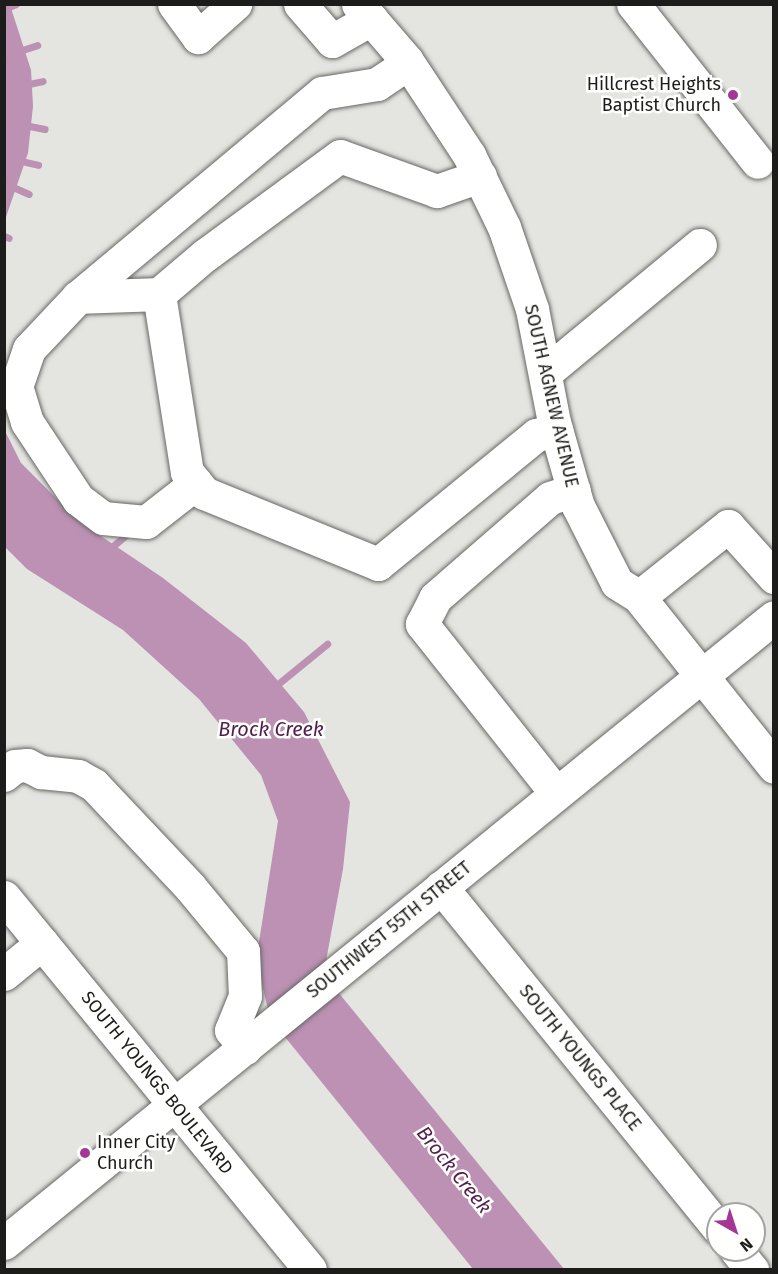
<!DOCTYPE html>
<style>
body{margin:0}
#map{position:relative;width:778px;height:1274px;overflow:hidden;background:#e4e4e0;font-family:"Fira Sans",sans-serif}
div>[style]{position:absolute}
.water>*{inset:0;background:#bc91b3}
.stream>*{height:7px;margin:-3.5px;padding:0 3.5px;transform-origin:3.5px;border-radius:3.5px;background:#bc91b3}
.roads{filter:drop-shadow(0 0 2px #676763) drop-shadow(0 0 2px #676763)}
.minor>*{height:33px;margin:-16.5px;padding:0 16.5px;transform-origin:16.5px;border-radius:16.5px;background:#fff}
.dots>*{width:16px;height:16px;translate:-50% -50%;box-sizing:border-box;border:3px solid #fffffe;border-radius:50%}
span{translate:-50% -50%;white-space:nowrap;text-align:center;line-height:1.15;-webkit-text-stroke:5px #fffffe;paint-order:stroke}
.poi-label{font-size:18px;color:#1c1c1b}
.right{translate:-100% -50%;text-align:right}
.left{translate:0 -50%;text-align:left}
.street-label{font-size:18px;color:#1c1c1b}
.water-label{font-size:20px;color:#521e4b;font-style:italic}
.frame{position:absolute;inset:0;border:6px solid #1c1c1b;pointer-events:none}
.north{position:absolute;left:706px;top:1202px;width:60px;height:60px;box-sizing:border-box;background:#fffffe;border:2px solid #a4a4a3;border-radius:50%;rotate:141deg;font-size:16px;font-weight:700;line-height:24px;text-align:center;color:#1c1c1b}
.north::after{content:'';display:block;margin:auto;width:21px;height:27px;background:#a43695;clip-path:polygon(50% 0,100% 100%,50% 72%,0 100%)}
</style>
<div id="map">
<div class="water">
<div style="clip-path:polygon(10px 5px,31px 70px,33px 106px,28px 153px,5px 220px,4px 5px)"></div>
<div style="clip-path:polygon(4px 429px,21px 463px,80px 522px,163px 578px,246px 643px,304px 712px,350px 802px,343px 869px,326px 961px,268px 1009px,256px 961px,278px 821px,261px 775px,199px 699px,123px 630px,27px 569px,5px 547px)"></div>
<div style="clip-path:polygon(338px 992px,564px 1269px,473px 1269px,285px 1037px)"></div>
</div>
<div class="stream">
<div style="left:4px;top:9px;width:13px;rotate:-23deg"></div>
<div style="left:4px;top:56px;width:35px;rotate:-18deg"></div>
<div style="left:24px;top:85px;width:19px;rotate:-12deg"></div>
<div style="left:24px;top:125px;width:21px;rotate:11deg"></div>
<div style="left:4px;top:157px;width:35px;rotate:13deg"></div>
<div style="left:4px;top:183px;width:27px;rotate:24deg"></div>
<div style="left:4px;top:236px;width:5px;rotate:22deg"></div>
<div style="left:107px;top:551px;width:31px;rotate:-40deg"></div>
<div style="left:273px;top:688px;width:70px;rotate:-39.2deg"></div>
</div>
<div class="roads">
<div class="minor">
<div style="left:174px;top:4px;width:41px;rotate:54deg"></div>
<div style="left:198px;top:37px;width:50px;rotate:-41.7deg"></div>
<div style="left:300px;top:4px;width:49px;rotate:49.1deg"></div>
<div style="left:332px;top:41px;width:45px;rotate:-29.4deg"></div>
<div style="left:358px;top:4px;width:75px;rotate:49.3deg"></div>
<div style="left:407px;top:61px;width:113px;rotate:56.6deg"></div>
<div style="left:469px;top:155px;width:80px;rotate:64.1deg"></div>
<div style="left:504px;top:227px;width:87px;rotate:71.1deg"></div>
<div style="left:532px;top:309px;width:115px;rotate:79deg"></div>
<div style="left:554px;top:422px;width:87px;rotate:74.1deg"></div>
<div style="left:578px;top:506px;width:86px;rotate:63.1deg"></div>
<div style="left:617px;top:583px;width:26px;rotate:32deg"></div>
<div style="left:639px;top:597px;width:217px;rotate:51.5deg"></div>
<div style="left:633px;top:4px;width:201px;rotate:51.7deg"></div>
<div style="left:480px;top:176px;width:46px;rotate:160.8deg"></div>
<div style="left:437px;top:191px;width:103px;rotate:-160.2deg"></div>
<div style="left:340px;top:156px;width:167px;rotate:143.7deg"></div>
<div style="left:205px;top:255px;width:60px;rotate:139.7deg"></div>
<div style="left:159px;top:294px;width:180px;rotate:81.1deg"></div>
<div style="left:187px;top:472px;width:27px;rotate:51deg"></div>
<div style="left:204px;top:493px;width:188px;rotate:22.2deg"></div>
<div style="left:378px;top:564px;width:204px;rotate:-39.2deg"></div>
<div style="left:536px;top:435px;width:21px;rotate:-14deg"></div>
<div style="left:78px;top:297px;width:81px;rotate:-2.1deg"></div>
<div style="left:545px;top:373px;width:201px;rotate:-39.6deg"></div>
<div style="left:196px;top:483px;width:63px;rotate:142deg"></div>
<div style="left:146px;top:522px;width:43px;rotate:-174.7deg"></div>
<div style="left:103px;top:518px;width:31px;rotate:-143deg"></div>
<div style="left:78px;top:499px;width:92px;rotate:-123.5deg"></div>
<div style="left:27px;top:422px;width:37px;rotate:-107deg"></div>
<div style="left:16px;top:387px;width:40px;rotate:-71.1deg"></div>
<div style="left:29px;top:349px;width:71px;rotate:-46.7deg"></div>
<div style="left:78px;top:297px;width:318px;rotate:-39.9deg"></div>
<div style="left:322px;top:93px;width:56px;rotate:-9.3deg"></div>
<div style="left:377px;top:84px;width:37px;rotate:-34deg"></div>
<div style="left:639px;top:597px;width:114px;rotate:-38.6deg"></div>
<div style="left:728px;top:526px;width:69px;rotate:48deg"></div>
<div style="left:4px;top:775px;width:14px;rotate:-39deg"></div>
<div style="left:15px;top:766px;width:12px;rotate:-5deg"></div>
<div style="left:27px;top:765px;width:16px;rotate:27deg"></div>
<div style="left:41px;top:772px;width:37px;rotate:6deg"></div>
<div style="left:78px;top:776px;width:18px;rotate:29deg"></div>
<div style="left:94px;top:785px;width:140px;rotate:46.7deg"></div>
<div style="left:190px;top:887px;width:83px;rotate:50.4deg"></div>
<div style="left:243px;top:951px;width:45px;rotate:87.5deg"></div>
<div style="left:245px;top:996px;width:37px;rotate:112deg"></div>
<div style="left:231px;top:1030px;width:23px;rotate:52deg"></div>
<div style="left:556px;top:793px;width:216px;rotate:-128.4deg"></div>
<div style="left:422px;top:624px;width:29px;rotate:-63deg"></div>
<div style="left:435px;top:598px;width:152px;rotate:-41deg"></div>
<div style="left:550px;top:498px;width:25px;rotate:-18deg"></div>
<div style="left:441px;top:887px;width:439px;rotate:50.9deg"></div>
<div style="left:4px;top:897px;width:482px;rotate:50.6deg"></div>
<div style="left:4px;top:974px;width:49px;rotate:-39.2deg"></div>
<div style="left:4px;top:1243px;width:992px;rotate:-39.11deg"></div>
<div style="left:736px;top:1250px;width:26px;rotate:51deg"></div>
</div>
</div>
<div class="dots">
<div style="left:733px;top:95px;background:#a43695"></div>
<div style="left:85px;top:1153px;background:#a43695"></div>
</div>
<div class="poi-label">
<span class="right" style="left:721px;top:95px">Hillcrest Heights<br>Baptist Church</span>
<span class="left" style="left:97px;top:1153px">Inner City<br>Church</span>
</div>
<div class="street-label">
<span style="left:551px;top:396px;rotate:77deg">SOUTH AGNEW AVENUE</span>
<span style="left:389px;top:930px;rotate:-39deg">SOUTHWEST 55TH STREET</span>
<span style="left:580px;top:1058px;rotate:51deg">SOUTH YOUNGS PLACE</span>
<span style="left:157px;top:1083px;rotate:51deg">SOUTH YOUNGS BOULEVARD</span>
</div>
<div class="water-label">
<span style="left:271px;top:729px">Brock Creek</span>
<span style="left:454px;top:1170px;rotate:51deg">Brock Creek</span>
</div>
<div class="frame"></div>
<div class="north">N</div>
</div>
